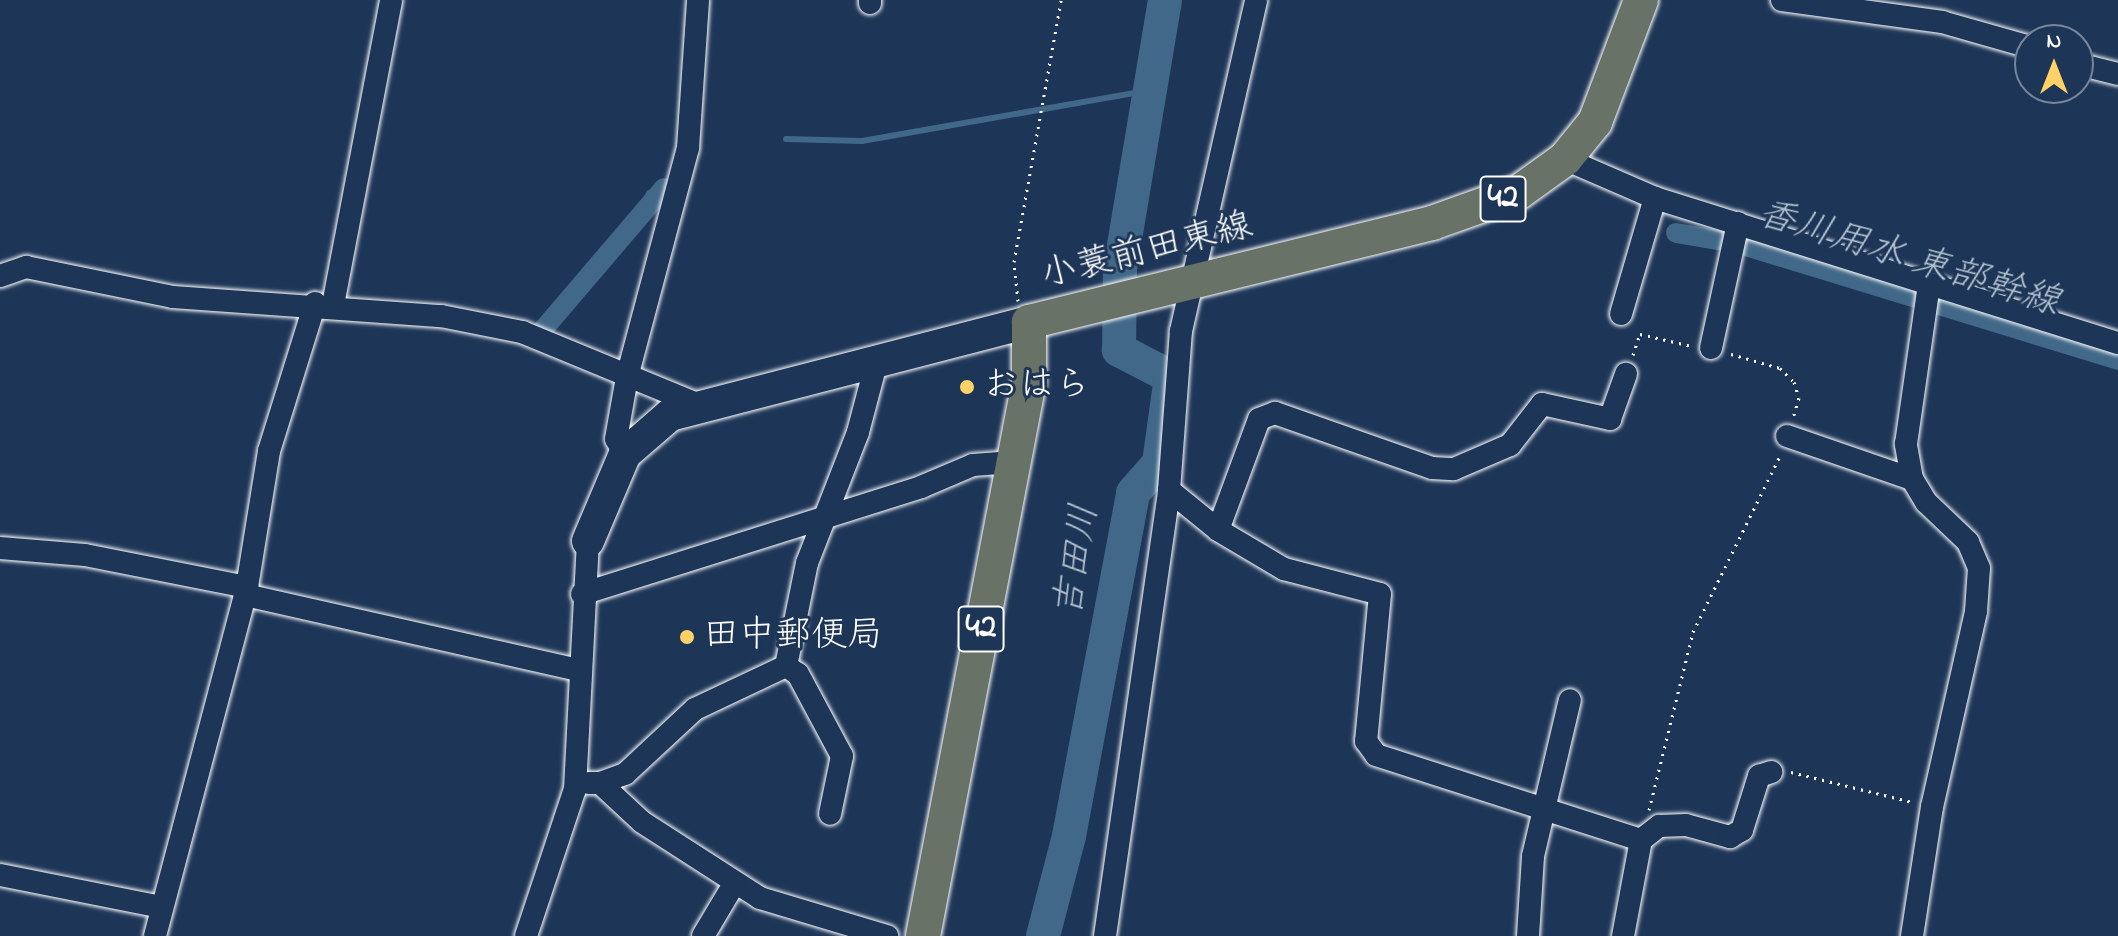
<!DOCTYPE html>
<meta charset="utf-8">
<style>
body{margin:0}
#map{position:relative;width:2118px;height:936px;overflow:hidden;background:#1d3557;font-family:"Indie Flower","Klee One",sans-serif}
div>[style]{position:absolute}
.stream>*{height:6px;margin:-3px;padding:0 3px;transform-origin:3px;border-radius:3px;background:#416888}
.canal>*{height:20px;margin:-10px;padding:0 10px;transform-origin:10px;border-radius:10px;background:#416888}
.river>*{height:34px;margin:-17px;padding:0 17px;transform-origin:17px;border-radius:17px;background:#416888}
.path>*{height:3px;margin-top:-1.5px;transform-origin:0;background:repeating-linear-gradient(90deg,#fff 0 2px,transparent 0 8px)}
.roads{filter:drop-shadow(0 0 2px #fff) drop-shadow(0 0 2px #fff)}
.street>*{height:22px;margin:-11px;padding:0 11px;transform-origin:11px;border-radius:11px;background:#1d3557}
.secondary>*{height:32px;margin:-16px;padding:0 16px;transform-origin:16px;border-radius:16px;background:#1d3557}
.primary>*{height:34px;margin:-17px;padding:0 17px;transform-origin:17px;border-radius:17px;background:#697266}
.dots>*{width:22px;height:22px;translate:-50% -50%;box-sizing:border-box;border:4px solid #1d3557;border-radius:50%}
span{translate:-50% -50%;white-space:nowrap;text-align:center;line-height:1.15;-webkit-text-stroke:6px #1d3557;paint-order:stroke}
.shield-label span{padding:2px 6px;background:#1d3557;border:2px solid;border-radius:6px;-webkit-text-stroke-width:0}
.shield-label{font-size:34px;color:#fff;font-weight:700}
.street-label{font-size:36px;color:#fff}
.poi-label{font-size:36px;color:#fff}
.left{translate:0 -50%;text-align:left}
.water-label{font-size:38px;color:#b3c3cf;font-style:italic}
.north{position:absolute;left:2014px;top:24px;width:80px;height:80px;box-sizing:border-box;background:#1d3557;border:2px solid #77869a;border-radius:50%;rotate:0deg;font-size:22px;font-weight:700;line-height:32px;text-align:center;color:#fff}
.north::after{content:'';display:block;margin:auto;width:28px;height:36px;background:#ffd166;clip-path:polygon(50% 0,100% 100%,50% 72%,0 100%)}
</style>
<div id="map">
<div class="stream">
<div style="left:786px;top:139px;width:76px;rotate:1.5deg"></div>
<div style="left:862px;top:141px;width:293px;rotate:-10deg"></div>
<div style="left:635px;top:222px;width:32px;rotate:-64deg"></div>
</div>
<div class="canal">
<div style="left:1676px;top:233px;width:61px;rotate:9.5deg"></div>
<div style="left:1736px;top:243px;width:400px;rotate:17deg"></div>
<div style="left:541px;top:332px;width:189px;rotate:-49.5deg"></div>
</div>
<div class="river">
<div style="left:1043px;top:936px;width:103px;rotate:-75.4deg"></div>
<div style="left:1069px;top:836px;width:349px;rotate:-79.4deg"></div>
<div style="left:1133px;top:493px;width:40px;rotate:-49deg"></div>
<div style="left:1159px;top:463px;width:87px;rotate:-82.1deg"></div>
<div style="left:1171px;top:377px;width:59px;rotate:-152.6deg"></div>
<div style="left:1119px;top:350px;width:81px;rotate:-89.3deg"></div>
<div style="left:1120px;top:269px;width:273px;rotate:-80.5deg"></div>
</div>
<div class="path">
<div style="left:1018px;top:301px;width:39px;rotate:-96deg"></div>
<div style="left:1014px;top:262px;width:266px;rotate:-79.8deg"></div>
<div style="left:1731px;top:354px;width:51px;rotate:15.9deg"></div>
<div style="left:1780px;top:368px;width:20px;rotate:45deg"></div>
<div style="left:1794px;top:382px;width:17px;rotate:73deg"></div>
<div style="left:1799px;top:398px;width:21px;rotate:107deg"></div>
<div style="left:1633px;top:355px;width:22px;rotate:-72deg"></div>
<div style="left:1640px;top:334px;width:53px;rotate:13deg"></div>
<div style="left:1791px;top:772px;width:125px;rotate:13.9deg"></div>
<div style="left:1649px;top:810px;width:183px;rotate:-76.1deg"></div>
<div style="left:1693px;top:632px;width:196px;rotate:-63.7deg"></div>
</div>
<div class="roads">
<div class="street">
<div style="left:1782px;top:0;width:162px;rotate:7.8deg"></div>
<div style="left:1942px;top:22px;width:91px;rotate:15.9deg"></div>
<div style="left:870px;top:3px;width:3px;rotate:-90deg"></div>
<div style="left:2078px;top:64px;width:41px;rotate:14deg"></div>
<div style="left:1565px;top:159px;width:98px;rotate:23.4deg"></div>
<div style="left:1655px;top:198px;width:485px;rotate:17.4deg"></div>
<div style="left:0;top:276px;width:28px;rotate:-19deg"></div>
<div style="left:26px;top:267px;width:150px;rotate:11.5deg"></div>
<div style="left:173px;top:297px;width:269px;rotate:4.1deg"></div>
<div style="left:441px;top:316px;width:83px;rotate:11.2deg"></div>
<div style="left:522px;top:332px;width:189px;rotate:22.4deg"></div>
<div style="left:333px;top:305px;width:310px;rotate:-79.2deg"></div>
<div style="left:1621px;top:314px;width:121px;rotate:-73.7deg"></div>
<div style="left:1711px;top:348px;width:128px;rotate:-77.8deg"></div>
<div style="left:1787px;top:436px;width:132px;rotate:19deg"></div>
<div style="left:625px;top:454px;width:17px;rotate:-121deg"></div>
<div style="left:616px;top:439px;width:63px;rotate:-79.9deg"></div>
<div style="left:627px;top:377px;width:237px;rotate:-75.1deg"></div>
<div style="left:688px;top:148px;width:148px;rotate:-86.1deg"></div>
<div style="left:1169px;top:490px;width:63px;rotate:39.2deg"></div>
<div style="left:1218px;top:530px;width:77px;rotate:30.6deg"></div>
<div style="left:1284px;top:569px;width:99px;rotate:14.6deg"></div>
<div style="left:1380px;top:594px;width:148px;rotate:95.4deg"></div>
<div style="left:1366px;top:741px;width:17px;rotate:54deg"></div>
<div style="left:1376px;top:755px;width:278px;rotate:17.8deg"></div>
<div style="left:1641px;top:840px;width:23px;rotate:-38deg"></div>
<div style="left:1659px;top:826px;width:27px;rotate:-2deg"></div>
<div style="left:1686px;top:825px;width:46px;rotate:15.3deg"></div>
<div style="left:1730px;top:837px;width:14px;rotate:-30deg"></div>
<div style="left:1742px;top:830px;width:57px;rotate:-72.5deg"></div>
<div style="left:1759px;top:776px;width:13px;rotate:-18deg"></div>
<div style="left:1218px;top:530px;width:118px;rotate:-69.7deg"></div>
<div style="left:1259px;top:419px;width:17px;rotate:-21deg"></div>
<div style="left:1275px;top:413px;width:166px;rotate:19.3deg"></div>
<div style="left:1432px;top:468px;width:22px;rotate:3deg"></div>
<div style="left:1454px;top:469px;width:61px;rotate:-23.2deg"></div>
<div style="left:1510px;top:445px;width:52px;rotate:-52deg"></div>
<div style="left:1542px;top:404px;width:70px;rotate:12.4deg"></div>
<div style="left:1610px;top:419px;width:48px;rotate:-70.4deg"></div>
<div style="left:0;top:548px;width:85px;rotate:4.7deg"></div>
<div style="left:85px;top:555px;width:165px;rotate:11.2deg"></div>
<div style="left:582px;top:594px;width:355px;rotate:-17.5deg"></div>
<div style="left:921px;top:487px;width:56px;rotate:-22.9deg"></div>
<div style="left:973px;top:465px;width:40px;rotate:-4.3deg"></div>
<div style="left:245px;top:595px;width:342px;rotate:12.7deg"></div>
<div style="left:786px;top:666px;width:14px;rotate:34deg"></div>
<div style="left:798px;top:674px;width:93px;rotate:61.8deg"></div>
<div style="left:842px;top:756px;width:59px;rotate:101.7deg"></div>
<div style="left:589px;top:783px;width:11px"></div>
<div style="left:600px;top:783px;width:57px;rotate:42.9deg"></div>
<div style="left:642px;top:822px;width:140px;rotate:32.8deg"></div>
<div style="left:760px;top:898px;width:133px;rotate:16.7deg"></div>
<div style="left:600px;top:783px;width:27px;rotate:-20deg"></div>
<div style="left:625px;top:774px;width:96px;rotate:-42.9deg"></div>
<div style="left:695px;top:709px;width:101px;rotate:-25.3deg"></div>
<div style="left:786px;top:666px;width:105px;rotate:-78.5deg"></div>
<div style="left:807px;top:563px;width:141px;rotate:-68.7deg"></div>
<div style="left:858px;top:432px;width:74px;rotate:-75.2deg"></div>
<div style="left:0;top:875px;width:165px;rotate:11.2deg"></div>
<div style="left:155px;top:936px;width:361px;rotate:-75.2deg"></div>
<div style="left:247px;top:587px;width:138px;rotate:-80.8deg"></div>
<div style="left:269px;top:451px;width:155px;rotate:-72.7deg"></div>
<div style="left:526px;top:936px;width:155px;rotate:-71.6deg"></div>
<div style="left:575px;top:789px;width:248px;rotate:-87deg"></div>
<div style="left:703px;top:936px;width:61px;rotate:-59.2deg"></div>
<div style="left:1105px;top:936px;width:451px;rotate:-81.8deg"></div>
<div style="left:1169px;top:490px;width:159px;rotate:-85.7deg"></div>
<div style="left:1181px;top:331px;width:339px;rotate:-77.2deg"></div>
<div style="left:1528px;top:936px;width:80px;rotate:-86.4deg"></div>
<div style="left:1533px;top:856px;width:160px;rotate:-76.7deg"></div>
<div style="left:1623px;top:936px;width:98px;rotate:-79.4deg"></div>
<div style="left:1912px;top:936px;width:131px;rotate:-81.2deg"></div>
<div style="left:1932px;top:807px;width:201px;rotate:-77.3deg"></div>
<div style="left:1976px;top:611px;width:43px;rotate:-86deg"></div>
<div style="left:1979px;top:568px;width:28px;rotate:-113deg"></div>
<div style="left:1968px;top:542px;width:58px;rotate:-136.4deg"></div>
<div style="left:1926px;top:502px;width:27px;rotate:-121deg"></div>
<div style="left:1912px;top:479px;width:36px;rotate:-100deg"></div>
<div style="left:1906px;top:444px;width:162px;rotate:-81.8deg"></div>
</div>
<div class="secondary">
<div style="left:588px;top:541px;width:95px;rotate:-67deg"></div>
<div style="left:625px;top:454px;width:60px;rotate:-40.9deg"></div>
<div style="left:670px;top:415px;width:371px;rotate:-14.5deg"></div>
</div>
<div class="primary">
<div style="left:923px;top:936px;width:564px;rotate:-79.17deg"></div>
<div style="left:1029px;top:382px;width:60px;rotate:-90deg"></div>
<div style="left:1029px;top:322px;width:415px;rotate:-13.8deg"></div>
<div style="left:1432px;top:223px;width:92px;rotate:-19.6deg"></div>
<div style="left:1519px;top:192px;width:57px;rotate:-35.7deg"></div>
<div style="left:1565px;top:159px;width:48px;rotate:-51deg"></div>
<div style="left:1595px;top:122px;width:130px;rotate:-69.3deg"></div>
</div>
</div>
<div class="dots">
<div style="left:967px;top:387px;background:#ffd166"></div>
<div style="left:687px;top:637px;background:#ffd166"></div>
</div>
<div class="shield-label">
<span style="left:1503px;top:199px">42</span>
<span style="left:981px;top:629px">42</span>
</div>
<div class="street-label">
<span style="left:1147px;top:252px;rotate:-14deg">小蓑前田東線</span>
</div>
<div class="poi-label">
<span class="left" style="left:983px;top:387px">おはら</span>
<span class="left" style="left:703px;top:637px">田中郵便局</span>
</div>
<div class="water-label">
<span style="left:1908px;top:260px;rotate:17deg">香川用水 東部幹線</span>
<span style="left:1079px;top:561px;rotate:-81deg">吉田川</span>
</div>
<div class="north">N</div>
</div>
